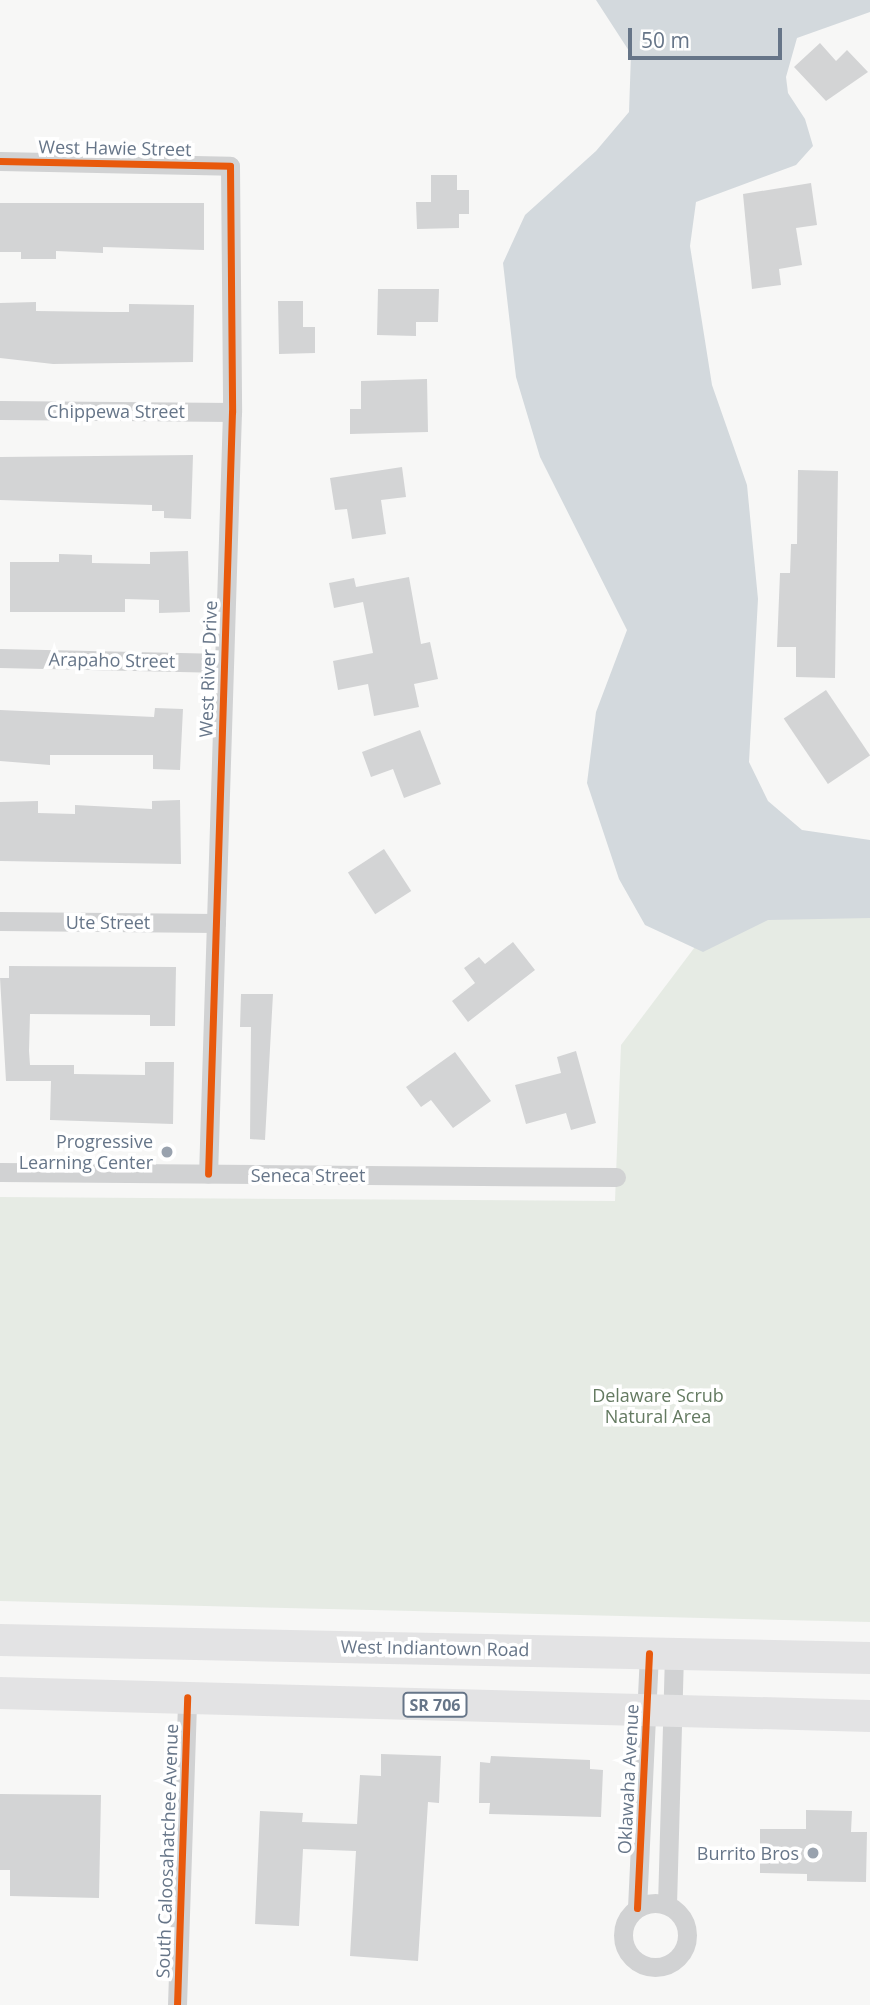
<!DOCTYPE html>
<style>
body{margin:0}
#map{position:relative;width:870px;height:2005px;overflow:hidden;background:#f7f7f6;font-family:"Open Sans",sans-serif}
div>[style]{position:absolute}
.green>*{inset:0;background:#e6ebe4}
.water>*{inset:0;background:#d3d9dd}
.building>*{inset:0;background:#d3d4d5;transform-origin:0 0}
.street>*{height:19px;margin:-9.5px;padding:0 9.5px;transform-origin:9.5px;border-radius:9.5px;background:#d1d2d3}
.street>.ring{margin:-9.5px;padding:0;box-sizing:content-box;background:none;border:19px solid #d1d2d3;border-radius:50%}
.primary>*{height:32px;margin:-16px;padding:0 16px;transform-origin:16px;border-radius:16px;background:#e3e3e4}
.cycleway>*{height:7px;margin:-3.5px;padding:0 3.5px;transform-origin:3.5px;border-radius:3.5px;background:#e8590c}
.dots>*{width:19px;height:19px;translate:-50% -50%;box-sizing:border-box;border:4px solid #fff;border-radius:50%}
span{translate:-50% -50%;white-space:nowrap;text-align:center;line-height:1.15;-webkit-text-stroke:7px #fff;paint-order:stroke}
.shield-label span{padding:2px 5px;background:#fff;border:2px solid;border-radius:5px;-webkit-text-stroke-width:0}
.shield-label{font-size:16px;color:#667588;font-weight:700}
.street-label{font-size:18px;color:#667588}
.poi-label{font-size:18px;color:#667588}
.right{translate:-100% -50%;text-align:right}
.park-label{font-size:18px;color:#647a61}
.scale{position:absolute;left:628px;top:28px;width:154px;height:32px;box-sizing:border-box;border:4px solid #667588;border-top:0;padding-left:9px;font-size:21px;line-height:24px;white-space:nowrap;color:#667588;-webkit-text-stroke:5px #fff;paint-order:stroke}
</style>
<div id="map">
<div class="green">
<div style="clip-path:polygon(870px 906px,870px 1622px,0 1601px,0 1197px,615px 1201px,621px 1045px,710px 927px)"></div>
</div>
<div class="water">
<div style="clip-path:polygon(596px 0,870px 0,870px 12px,797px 38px,786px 77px,788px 93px,805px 119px,813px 146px,796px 165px,696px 202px,690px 246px,712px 385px,747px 485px,758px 599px,749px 762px,768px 801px,802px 830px,870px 840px,870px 918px,768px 920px,703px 952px,645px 925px,619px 879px,587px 783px,596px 712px,627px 630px,540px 457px,516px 377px,503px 263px,525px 215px,596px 151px,629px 112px,631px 54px)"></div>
</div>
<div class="building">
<div style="clip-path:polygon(820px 43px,836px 61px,847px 50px,868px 72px,826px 101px,794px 67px)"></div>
<div style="clip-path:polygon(431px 175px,457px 175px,457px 190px,469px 190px,469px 214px,459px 214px,459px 228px,417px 229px,416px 202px,431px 202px)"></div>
<div style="clip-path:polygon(811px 183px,817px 225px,796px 228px,802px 265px,779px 269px,781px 285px,752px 289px,743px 194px)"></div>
<div style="clip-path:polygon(0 203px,204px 203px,204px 250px,103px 247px,103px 253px,56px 251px,56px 259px,21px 259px,21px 252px,0 252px)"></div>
<div style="clip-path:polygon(378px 289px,439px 289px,438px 322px,416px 322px,416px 336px,377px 335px)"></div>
<div style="clip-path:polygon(278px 301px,303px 301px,303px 327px,315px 327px,315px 353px,279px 354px)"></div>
<div style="clip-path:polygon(36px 302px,36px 311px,112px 312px,129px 312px,129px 304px,194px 305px,193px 362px,53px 364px,0 358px,0 303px)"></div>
<div style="clip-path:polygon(427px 379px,428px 432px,350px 434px,350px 409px,361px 409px,361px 381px)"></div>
<div style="clip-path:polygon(193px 455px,191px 519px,164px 518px,164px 511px,152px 511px,152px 505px,0 500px,0 457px)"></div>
<div style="clip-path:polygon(402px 467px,406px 497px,381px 500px,386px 534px,352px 539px,347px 509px,335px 510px,330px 478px)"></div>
<div style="clip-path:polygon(798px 470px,838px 471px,835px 678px,796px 677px,796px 647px,777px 647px,780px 573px,790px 573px,791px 544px,797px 544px)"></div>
<div style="clip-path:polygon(188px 551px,190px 612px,159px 613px,159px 600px,125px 599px,125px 612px,10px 612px,10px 562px,59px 562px,59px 554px,92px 555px,92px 563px,150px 564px,150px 552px)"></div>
<div style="clip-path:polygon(409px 577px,421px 644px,430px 642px,438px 679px,414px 684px,419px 707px,374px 716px,368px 684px,338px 690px,333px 661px,373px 653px,363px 602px,334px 608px,329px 583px,354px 578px,356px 587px)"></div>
<div style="left:826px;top:690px;width:79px;height:51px;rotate:56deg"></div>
<div style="clip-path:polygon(155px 708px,183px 709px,180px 770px,153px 769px,153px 755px,50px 755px,50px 765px,0 761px,0 710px,154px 717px)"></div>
<div style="clip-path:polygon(420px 730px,441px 784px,404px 798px,393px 769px,371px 777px,362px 752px)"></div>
<div style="clip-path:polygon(180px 800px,181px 864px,0 861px,0 802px,38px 801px,38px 813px,75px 814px,75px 805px,152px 809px,152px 801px)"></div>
<div style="left:384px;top:849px;width:50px;height:43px;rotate:57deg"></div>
<div style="clip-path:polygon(513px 942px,535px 970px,468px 1022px,452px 1001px,475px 983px,464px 968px,479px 957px,485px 964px)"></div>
<div style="clip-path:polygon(9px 966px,176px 967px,175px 1026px,150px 1026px,150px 1015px,30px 1014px,29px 1051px,30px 1065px,74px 1065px,74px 1074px,145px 1075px,145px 1062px,174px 1062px,173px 1124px,50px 1120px,51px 1081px,6px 1081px,0 978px,9px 978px)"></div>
<div style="clip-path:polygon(241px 994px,273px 994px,265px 1140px,250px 1139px,251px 1027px,240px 1027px)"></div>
<div style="clip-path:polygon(576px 1051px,596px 1123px,571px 1130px,566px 1113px,526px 1124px,515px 1085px,561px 1073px,557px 1057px)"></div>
<div style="clip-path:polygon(455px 1052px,491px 1101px,453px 1128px,431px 1100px,421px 1107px,406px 1087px)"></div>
<div style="clip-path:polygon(381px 1754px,441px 1756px,439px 1803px,428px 1802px,418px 1961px,350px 1956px,356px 1851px,303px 1849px,299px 1926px,255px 1924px,260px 1811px,303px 1813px,302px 1822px,357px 1824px,360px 1775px,381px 1776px)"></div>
<div style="clip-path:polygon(491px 1756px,590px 1760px,590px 1769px,603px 1770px,601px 1817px,489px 1814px,490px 1803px,479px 1803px,480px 1762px,490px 1763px)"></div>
<div style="clip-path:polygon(0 1794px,101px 1795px,99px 1898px,10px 1896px,10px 1870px,0 1870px)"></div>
<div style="clip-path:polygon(806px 1810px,852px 1811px,851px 1832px,867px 1832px,866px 1882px,807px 1881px,807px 1874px,760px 1873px,760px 1829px,806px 1829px)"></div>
</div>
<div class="street">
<div style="left:0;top:161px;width:230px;rotate:1.2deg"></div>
<div style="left:230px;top:166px;width:246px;rotate:89.5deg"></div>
<div style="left:232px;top:412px;width:762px;rotate:91.8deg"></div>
<div style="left:0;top:410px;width:232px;rotate:0.5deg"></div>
<div style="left:0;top:658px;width:224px;rotate:1.3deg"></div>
<div style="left:0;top:921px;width:216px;rotate:0.5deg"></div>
<div style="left:0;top:1172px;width:616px;rotate:0.47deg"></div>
<div class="ring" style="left:623px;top:1903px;width:45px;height:45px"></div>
<div style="left:667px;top:1905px;width:252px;rotate:-88.4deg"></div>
<div style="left:637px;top:1908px;width:255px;rotate:-87.3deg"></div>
<div style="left:177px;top:2005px;width:308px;rotate:-88.1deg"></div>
</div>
<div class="primary">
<div style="left:0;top:1640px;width:870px;rotate:1.19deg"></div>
<div style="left:0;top:1693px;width:870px;rotate:1.51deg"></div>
</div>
<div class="cycleway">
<div style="left:0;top:161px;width:230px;rotate:1.2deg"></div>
<div style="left:230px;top:166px;width:246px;rotate:89.5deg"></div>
<div style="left:232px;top:412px;width:762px;rotate:91.8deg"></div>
<div style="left:637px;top:1908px;width:255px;rotate:-87.3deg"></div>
<div style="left:177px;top:2005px;width:308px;rotate:-88.1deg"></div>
</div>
<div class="dots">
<div style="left:167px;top:1152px;background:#99a2ae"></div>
<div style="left:813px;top:1853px;background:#99a2ae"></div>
</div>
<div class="shield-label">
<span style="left:435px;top:1705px">SR 706</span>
</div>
<div class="street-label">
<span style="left:115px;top:148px;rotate:1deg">West Hawie Street</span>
<span style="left:116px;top:411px">Chippewa Street</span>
<span style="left:112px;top:660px;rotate:1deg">Arapaho Street</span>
<span style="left:208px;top:669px;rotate:-88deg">West River Drive</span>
<span style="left:108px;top:922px">Ute Street</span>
<span style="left:308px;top:1175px">Seneca Street</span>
<span style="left:435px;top:1648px;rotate:1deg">West Indiantown Road</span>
<span style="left:628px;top:1779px;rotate:-87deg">Oklawaha Avenue</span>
<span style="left:167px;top:1851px;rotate:-88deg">South Caloosahatchee Avenue</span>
</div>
<div class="poi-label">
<span class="right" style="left:153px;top:1152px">Progressive<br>Learning Center</span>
<span class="right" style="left:799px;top:1853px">Burrito Bros</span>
</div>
<div class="park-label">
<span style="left:658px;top:1406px">Delaware Scrub<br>Natural Area</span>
</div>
<div class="scale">50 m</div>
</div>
